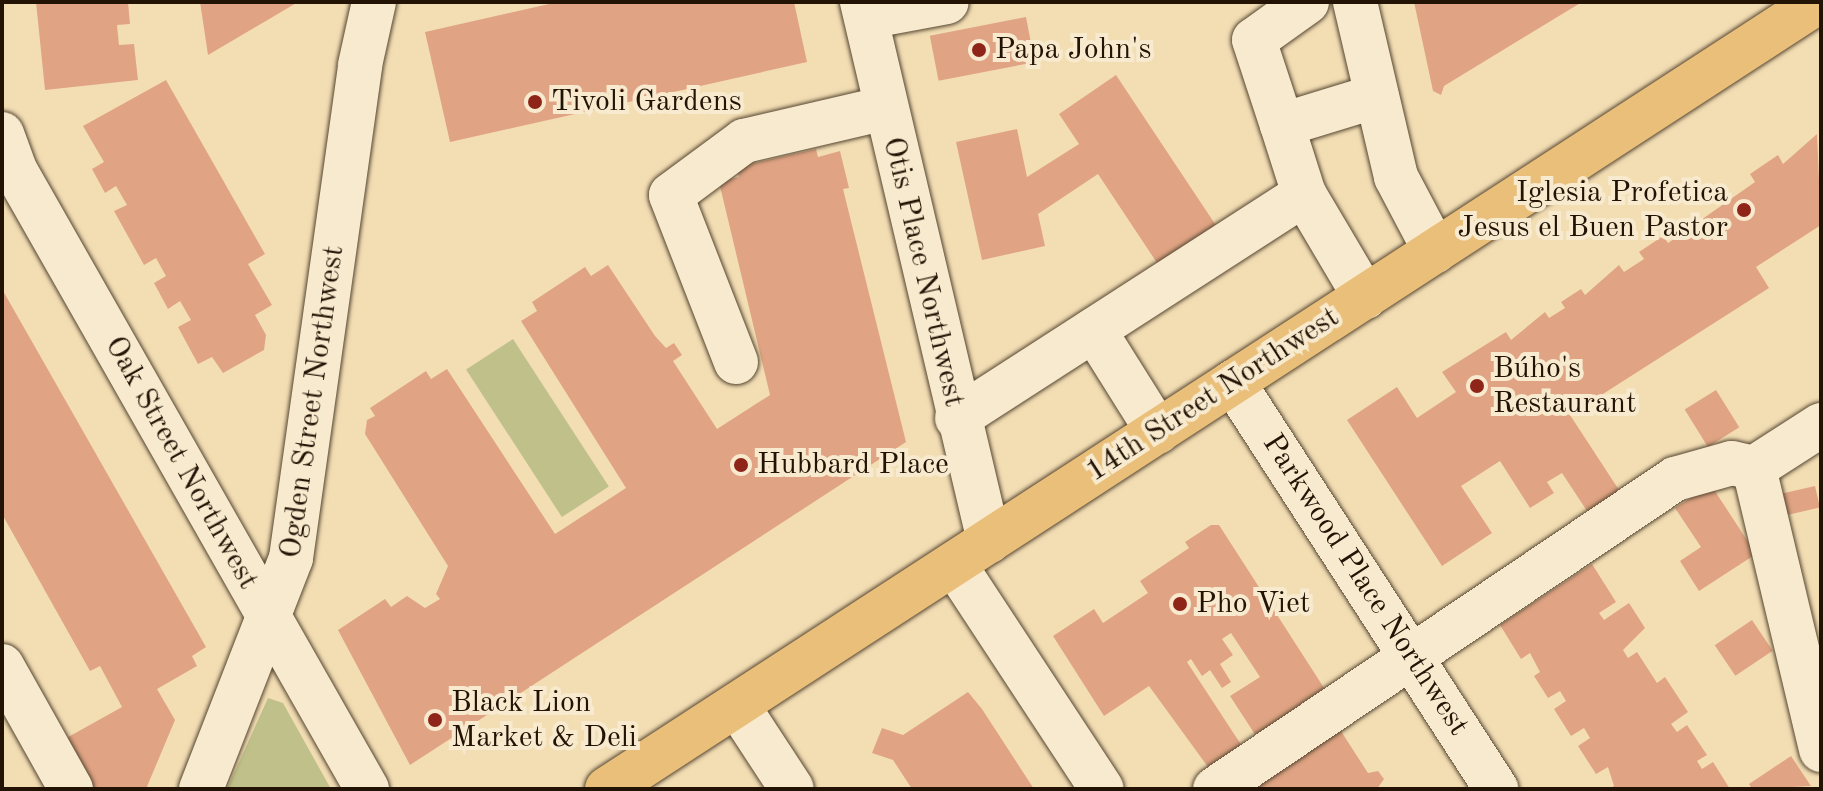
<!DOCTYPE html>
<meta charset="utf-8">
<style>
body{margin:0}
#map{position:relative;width:1823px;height:791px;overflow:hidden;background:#f3deb4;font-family:"Old Standard TT",serif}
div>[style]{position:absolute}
.green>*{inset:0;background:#c0c08a;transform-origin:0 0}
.building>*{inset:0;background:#e0a484;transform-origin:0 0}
.roads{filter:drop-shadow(0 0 2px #564631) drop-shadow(0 0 2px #564631)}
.minor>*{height:44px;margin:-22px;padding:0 22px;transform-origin:22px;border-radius:22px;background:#f7eace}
.major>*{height:44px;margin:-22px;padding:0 22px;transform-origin:22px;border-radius:22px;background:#eabf7a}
.dots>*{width:22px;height:22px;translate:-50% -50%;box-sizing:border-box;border:4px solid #f7eace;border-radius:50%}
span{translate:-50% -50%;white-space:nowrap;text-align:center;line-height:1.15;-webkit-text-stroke:8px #f7eace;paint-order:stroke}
.poi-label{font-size:30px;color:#221305}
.left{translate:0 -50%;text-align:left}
.right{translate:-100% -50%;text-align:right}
.street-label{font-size:30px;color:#221305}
.frame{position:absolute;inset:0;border:4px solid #221305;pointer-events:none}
</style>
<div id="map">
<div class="green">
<div style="left:513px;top:339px;width:176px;height:56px;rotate:57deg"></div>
<div style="clip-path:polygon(268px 698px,283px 703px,331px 789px,227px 789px)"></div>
</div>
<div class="building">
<div style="clip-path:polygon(36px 2px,128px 2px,130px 24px,117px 25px,119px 45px,134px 44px,138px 80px,45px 90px)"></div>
<div style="clip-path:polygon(200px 2px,298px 2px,208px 55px)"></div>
<div style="clip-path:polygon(558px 2px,794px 2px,807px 62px,450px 142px,425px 32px)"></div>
<div style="clip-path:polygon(1414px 2px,1582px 2px,1444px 86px,1441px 95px,1433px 91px)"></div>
<div style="left:1026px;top:17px;width:46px;height:98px;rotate:79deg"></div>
<div style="clip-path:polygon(1116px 75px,1223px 236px,1165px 275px,1098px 174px,1038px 214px,1045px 246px,982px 260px,956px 142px,1017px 129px,1027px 177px,1079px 144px,1059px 114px)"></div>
<div style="clip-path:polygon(166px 80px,265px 254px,248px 264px,272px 305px,255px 315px,266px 335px,264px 350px,223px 373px,212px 357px,198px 364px,178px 327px,191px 320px,180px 301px,168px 309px,154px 283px,166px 276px,156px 258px,144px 265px,114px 211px,127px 205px,116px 186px,105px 193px,92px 169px,104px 162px,83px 126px)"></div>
<div style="clip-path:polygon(1817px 134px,1821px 225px,1756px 267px,1769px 288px,1570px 415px,1621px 493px,1589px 514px,1562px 473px,1547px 482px,1554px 493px,1530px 508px,1500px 461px,1461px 486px,1492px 533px,1442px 566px,1347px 420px,1397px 387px,1417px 418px,1456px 392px,1442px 372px,1506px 332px,1511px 340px,1545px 312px,1549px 318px,1565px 308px,1561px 302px,1581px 289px,1585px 295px,1619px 265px,1624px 272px,1644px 259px,1639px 252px,1663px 236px,1668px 243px,1681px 234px,1755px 182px,1750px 174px,1778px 155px,1783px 164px)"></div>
<div style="clip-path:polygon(816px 149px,818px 157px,840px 151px,849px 188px,843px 189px,906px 442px,410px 765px,338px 630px,385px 599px,391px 607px,407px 596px,425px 608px,440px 599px,436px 594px,448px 566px,365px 434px,367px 420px,375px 416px,370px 408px,426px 371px,431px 379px,447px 369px,555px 534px,626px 488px,521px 321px,537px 311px,532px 302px,585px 267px,591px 276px,608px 265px,655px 336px,666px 348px,674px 343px,682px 355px,673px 361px,717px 429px,770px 395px,719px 182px,739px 177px,737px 167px)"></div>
<div style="clip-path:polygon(2px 289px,206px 647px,192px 656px,197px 666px,157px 689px,175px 720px,146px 789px,88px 789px,61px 741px,122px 707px,100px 666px,90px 671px,2px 514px)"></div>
<div style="left:1716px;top:390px;width:44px;height:37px;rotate:58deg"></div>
<div style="clip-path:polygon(1711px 485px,1756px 554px,1699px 591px,1680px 561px,1701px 547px,1675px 508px)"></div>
<div style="left:1815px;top:486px;width:22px;height:39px;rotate:77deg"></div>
<div style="clip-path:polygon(1211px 525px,1219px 525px,1326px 691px,1256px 736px,1230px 696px,1260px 677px,1231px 633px,1222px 639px,1233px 655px,1220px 664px,1231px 682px,1222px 688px,1210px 670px,1202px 676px,1191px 659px,1187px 662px,1242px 746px,1208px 767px,1149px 686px,1104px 716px,1053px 636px,1094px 609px,1103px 623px,1148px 593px,1140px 581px,1189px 548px,1185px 542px)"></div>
<div style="clip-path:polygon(1592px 564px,1616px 602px,1599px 613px,1604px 620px,1629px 603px,1645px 628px,1623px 650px,1628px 658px,1637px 652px,1657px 683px,1665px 677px,1688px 712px,1671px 724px,1677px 732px,1687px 725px,1707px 755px,1697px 761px,1702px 769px,1713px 762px,1730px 789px,1609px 789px,1614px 786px,1608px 767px,1596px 774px,1578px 746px,1590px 738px,1584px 728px,1571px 736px,1554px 709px,1566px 701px,1560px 691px,1548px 698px,1534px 676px,1540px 672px,1530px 653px,1521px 659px,1500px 625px)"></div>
<div style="left:1752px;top:620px;width:37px;height:45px;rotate:56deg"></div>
<div style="clip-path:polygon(968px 692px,982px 709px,1034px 789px,912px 789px,893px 760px,872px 753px,882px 728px,903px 735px)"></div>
<div style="clip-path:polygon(1337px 725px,1368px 773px,1378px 771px,1384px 779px,1377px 789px,1243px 789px)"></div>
<div style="clip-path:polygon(1791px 756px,1811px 786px,1752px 789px,1749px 784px)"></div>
</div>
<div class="roads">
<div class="minor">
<div style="left:862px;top:2px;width:554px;rotate:76.74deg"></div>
<div style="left:1307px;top:2px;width:65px;rotate:144.4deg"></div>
<div style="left:1254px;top:40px;width:89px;rotate:71.8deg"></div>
<div style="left:1282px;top:125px;width:99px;rotate:-17deg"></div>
<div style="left:1355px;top:2px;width:180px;rotate:76.8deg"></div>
<div style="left:1396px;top:177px;width:84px;rotate:62.2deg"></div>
<div style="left:866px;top:17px;width:82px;rotate:-10.5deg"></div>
<div style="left:1282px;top:125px;width:72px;rotate:72.3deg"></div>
<div style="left:1304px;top:194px;width:120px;rotate:59.4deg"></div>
<div style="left:2px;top:134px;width:38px;rotate:70deg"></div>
<div style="left:15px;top:170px;width:712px;rotate:60.37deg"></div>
<div style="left:1094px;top:330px;width:120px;rotate:57.9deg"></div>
<div style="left:736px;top:362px;width:179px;rotate:-111.3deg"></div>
<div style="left:671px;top:195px;width:91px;rotate:-36.5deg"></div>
<div style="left:744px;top:141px;width:146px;rotate:-13.1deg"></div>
<div style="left:1233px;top:382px;width:485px;rotate:57.1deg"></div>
<div style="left:957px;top:418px;width:413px;rotate:-32.8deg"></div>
<div style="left:1754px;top:468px;width:290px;rotate:76.6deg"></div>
<div style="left:954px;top:564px;width:269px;rotate:56.7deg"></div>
<div style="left:2px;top:666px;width:141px;rotate:60.7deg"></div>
<div style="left:737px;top:705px;width:100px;rotate:56.8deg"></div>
<div style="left:201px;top:789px;width:248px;rotate:-68.7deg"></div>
<div style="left:291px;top:558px;width:498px;rotate:-82deg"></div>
<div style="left:360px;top:65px;width:65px;rotate:-77.5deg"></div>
<div style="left:1215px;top:789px;width:555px;rotate:-33.98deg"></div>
<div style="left:1675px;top:479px;width:59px;rotate:-15.7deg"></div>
<div style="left:1732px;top:463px;width:23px;rotate:13deg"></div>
<div style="left:1754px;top:468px;width:80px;rotate:-32.7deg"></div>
</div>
<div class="major">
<div style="left:607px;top:789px;width:1444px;rotate:-33.02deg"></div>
</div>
</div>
<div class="dots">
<div style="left:979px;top:50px;background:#8f2418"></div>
<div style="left:535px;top:102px;background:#8f2418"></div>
<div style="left:1744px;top:210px;background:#8f2418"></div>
<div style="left:1477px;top:386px;background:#8f2418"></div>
<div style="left:741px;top:465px;background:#8f2418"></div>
<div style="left:1180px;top:604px;background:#8f2418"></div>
<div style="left:435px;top:720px;background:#8f2418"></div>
</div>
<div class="poi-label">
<span class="left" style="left:995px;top:50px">Papa John's</span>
<span class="left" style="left:551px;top:102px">Tivoli Gardens</span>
<span class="right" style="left:1728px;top:210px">Iglesia Profetica<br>Jesus el Buen Pastor</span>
<span class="left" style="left:1493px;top:386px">Búho's<br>Restaurant</span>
<span class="left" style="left:757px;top:465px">Hubbard Place</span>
<span class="left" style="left:1196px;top:604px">Pho Viet</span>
<span class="left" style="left:451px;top:720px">Black Lion<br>Market &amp; Deli</span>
</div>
<div class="street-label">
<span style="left:923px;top:272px;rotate:77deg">Otis Place Northwest</span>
<span style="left:1213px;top:395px;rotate:-33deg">14th Street Northwest</span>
<span style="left:313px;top:402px;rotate:-82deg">Ogden Street Northwest</span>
<span style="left:181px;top:463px;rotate:61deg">Oak Street Northwest</span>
<span style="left:1365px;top:585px;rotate:57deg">Parkwood Place Northwest</span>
</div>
<div class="frame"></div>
</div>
